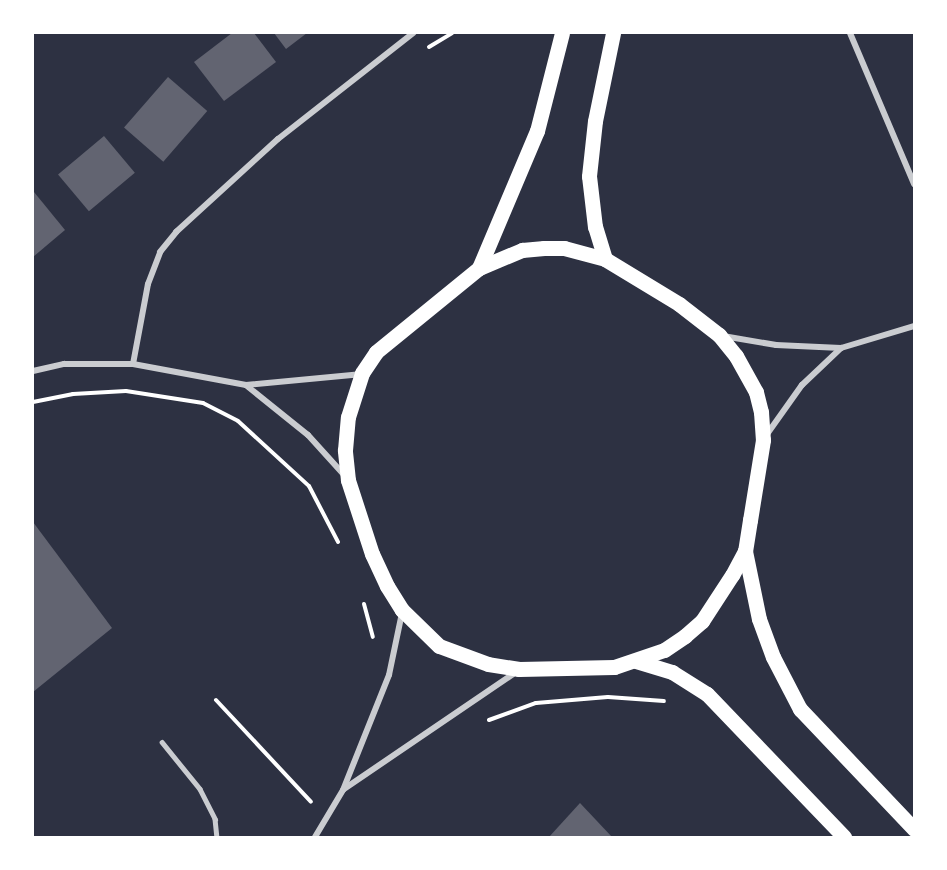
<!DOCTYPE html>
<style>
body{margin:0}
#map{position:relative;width:947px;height:870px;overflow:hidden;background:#2d3142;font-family:"DM Sans",sans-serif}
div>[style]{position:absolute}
.building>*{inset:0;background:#626471;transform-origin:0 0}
.path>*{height:4px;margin:-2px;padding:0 2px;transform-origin:2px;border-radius:2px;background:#fff}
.service>*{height:4.5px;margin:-2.25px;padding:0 2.25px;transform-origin:2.25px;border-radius:2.25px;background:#caccd0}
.minor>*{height:6px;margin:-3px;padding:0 3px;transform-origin:3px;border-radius:3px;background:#caccd0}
.primary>*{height:15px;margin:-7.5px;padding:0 7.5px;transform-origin:7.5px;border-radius:7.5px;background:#fff}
span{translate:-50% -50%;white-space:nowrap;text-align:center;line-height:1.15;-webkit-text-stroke:6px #fff;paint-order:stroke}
.frame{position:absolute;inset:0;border:34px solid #fff;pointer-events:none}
</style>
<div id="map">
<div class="building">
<div style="clip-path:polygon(232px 33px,254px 33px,276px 62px,224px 101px,194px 62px)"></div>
<div style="clip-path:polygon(274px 33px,307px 33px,286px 49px)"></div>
<div style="left:168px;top:77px;width:52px;height:67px;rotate:41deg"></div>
<div style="left:104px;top:136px;width:48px;height:60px;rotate:50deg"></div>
<div style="clip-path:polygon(34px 192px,65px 230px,33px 257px,33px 193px)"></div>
<div style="clip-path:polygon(33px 522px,112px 628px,33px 692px)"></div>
<div style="clip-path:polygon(580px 803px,612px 837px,549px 837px)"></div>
</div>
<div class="path">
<div style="left:429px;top:47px;width:27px;rotate:-31deg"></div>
<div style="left:33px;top:402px;width:41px;rotate:-11.3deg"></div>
<div style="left:73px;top:394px;width:53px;rotate:-3.2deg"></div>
<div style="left:126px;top:391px;width:78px;rotate:8.9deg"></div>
<div style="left:203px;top:403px;width:39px;rotate:27deg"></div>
<div style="left:238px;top:421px;width:96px;rotate:42.5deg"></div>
<div style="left:309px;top:486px;width:63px;rotate:62.6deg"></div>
<div style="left:364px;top:604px;width:34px;rotate:75deg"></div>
<div style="left:216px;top:700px;width:139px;rotate:47deg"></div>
<div style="left:489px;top:720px;width:50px;rotate:-19.9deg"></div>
<div style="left:536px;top:703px;width:72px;rotate:-4.8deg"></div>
<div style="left:608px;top:697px;width:56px;rotate:4.1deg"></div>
</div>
<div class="service">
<div style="left:162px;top:742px;width:60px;rotate:51deg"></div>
<div style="left:200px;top:789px;width:34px;rotate:63deg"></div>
<div style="left:215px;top:819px;width:18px;rotate:84deg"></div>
</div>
<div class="minor">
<div style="left:850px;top:33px;width:164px;rotate:67deg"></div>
<div style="left:723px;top:336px;width:54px;rotate:9.6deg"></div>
<div style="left:776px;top:345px;width:65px;rotate:2.6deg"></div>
<div style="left:133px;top:364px;width:81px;rotate:-79.4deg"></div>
<div style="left:148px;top:284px;width:34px;rotate:-69deg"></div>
<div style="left:160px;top:252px;width:26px;rotate:-51deg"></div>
<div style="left:176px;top:232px;width:138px;rotate:-42.4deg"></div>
<div style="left:278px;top:139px;width:172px;rotate:-38.1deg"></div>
<div style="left:33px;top:371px;width:32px;rotate:-13deg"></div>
<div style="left:64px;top:364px;width:69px"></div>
<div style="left:133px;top:364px;width:115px;rotate:10.5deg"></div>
<div style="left:246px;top:385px;width:117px;rotate:-5.4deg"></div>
<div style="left:247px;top:386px;width:78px;rotate:38.8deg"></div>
<div style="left:308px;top:435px;width:55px;rotate:47.9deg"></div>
<div style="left:765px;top:437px;width:64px;rotate:-54.6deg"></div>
<div style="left:802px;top:385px;width:54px;rotate:-43.5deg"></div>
<div style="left:841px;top:348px;width:76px;rotate:-16.8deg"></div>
<div style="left:344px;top:789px;width:208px;rotate:-34.2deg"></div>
<div style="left:315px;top:837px;width:55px;rotate:-59.2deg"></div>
<div style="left:343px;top:790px;width:124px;rotate:-68.2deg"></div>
<div style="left:389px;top:675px;width:63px;rotate:-78.2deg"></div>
</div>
<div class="primary">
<div style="left:544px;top:248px;width:20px"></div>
<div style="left:564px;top:248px;width:42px;rotate:15deg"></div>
<div style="left:605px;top:259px;width:87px;rotate:31.3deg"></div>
<div style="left:679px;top:304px;width:51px;rotate:37.8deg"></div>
<div style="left:719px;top:335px;width:27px;rotate:51deg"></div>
<div style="left:736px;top:356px;width:41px;rotate:60.9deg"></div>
<div style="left:756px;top:392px;width:21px;rotate:76deg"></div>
<div style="left:761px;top:412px;width:28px;rotate:86deg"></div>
<div style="left:763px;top:440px;width:81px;rotate:99.2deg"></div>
<div style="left:750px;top:520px;width:31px;rotate:99deg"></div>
<div style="left:745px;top:551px;width:27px;rotate:118deg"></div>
<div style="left:732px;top:575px;width:55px;rotate:123.1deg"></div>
<div style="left:702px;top:621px;width:23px;rotate:139deg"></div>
<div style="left:685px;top:636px;width:25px;rotate:146deg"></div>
<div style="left:664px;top:650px;width:53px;rotate:161.2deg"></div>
<div style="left:614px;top:667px;width:95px;rotate:178.8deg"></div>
<div style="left:519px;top:669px;width:31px;rotate:-171deg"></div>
<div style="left:488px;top:664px;width:52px;rotate:-159.8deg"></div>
<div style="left:439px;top:646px;width:52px;rotate:-135.8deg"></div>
<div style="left:402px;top:610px;width:28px;rotate:-122deg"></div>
<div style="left:387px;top:586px;width:35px;rotate:-115deg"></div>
<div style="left:372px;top:554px;width:78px;rotate:-108deg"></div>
<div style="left:348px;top:480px;width:30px;rotate:-96deg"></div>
<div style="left:345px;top:450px;width:33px;rotate:-85deg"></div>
<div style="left:348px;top:417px;width:46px;rotate:-72.3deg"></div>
<div style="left:362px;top:373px;width:25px;rotate:-56deg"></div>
<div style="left:376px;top:352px;width:133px;rotate:-39.2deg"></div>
<div style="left:479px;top:268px;width:47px;rotate:-22.7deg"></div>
<div style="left:522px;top:250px;width:22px;rotate:-5deg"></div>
<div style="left:605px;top:259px;width:34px;rotate:-107deg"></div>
<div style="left:595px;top:227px;width:51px;rotate:-96.7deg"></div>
<div style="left:589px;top:176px;width:55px;rotate:-83.8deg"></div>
<div style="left:595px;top:121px;width:90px;rotate:-78.4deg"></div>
<div style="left:479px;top:268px;width:149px;rotate:-67.1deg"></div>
<div style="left:537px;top:131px;width:101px;rotate:-75.7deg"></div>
<div style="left:745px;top:551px;width:69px;rotate:78.4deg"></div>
<div style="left:759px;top:619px;width:40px;rotate:69.8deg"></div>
<div style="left:773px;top:657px;width:59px;rotate:62.6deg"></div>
<div style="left:800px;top:709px;width:166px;rotate:46.5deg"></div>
<div style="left:636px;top:661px;width:38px;rotate:17deg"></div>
<div style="left:672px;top:672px;width:41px;rotate:32.2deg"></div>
<div style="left:707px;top:694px;width:198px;rotate:46.2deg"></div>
</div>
<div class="frame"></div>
</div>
